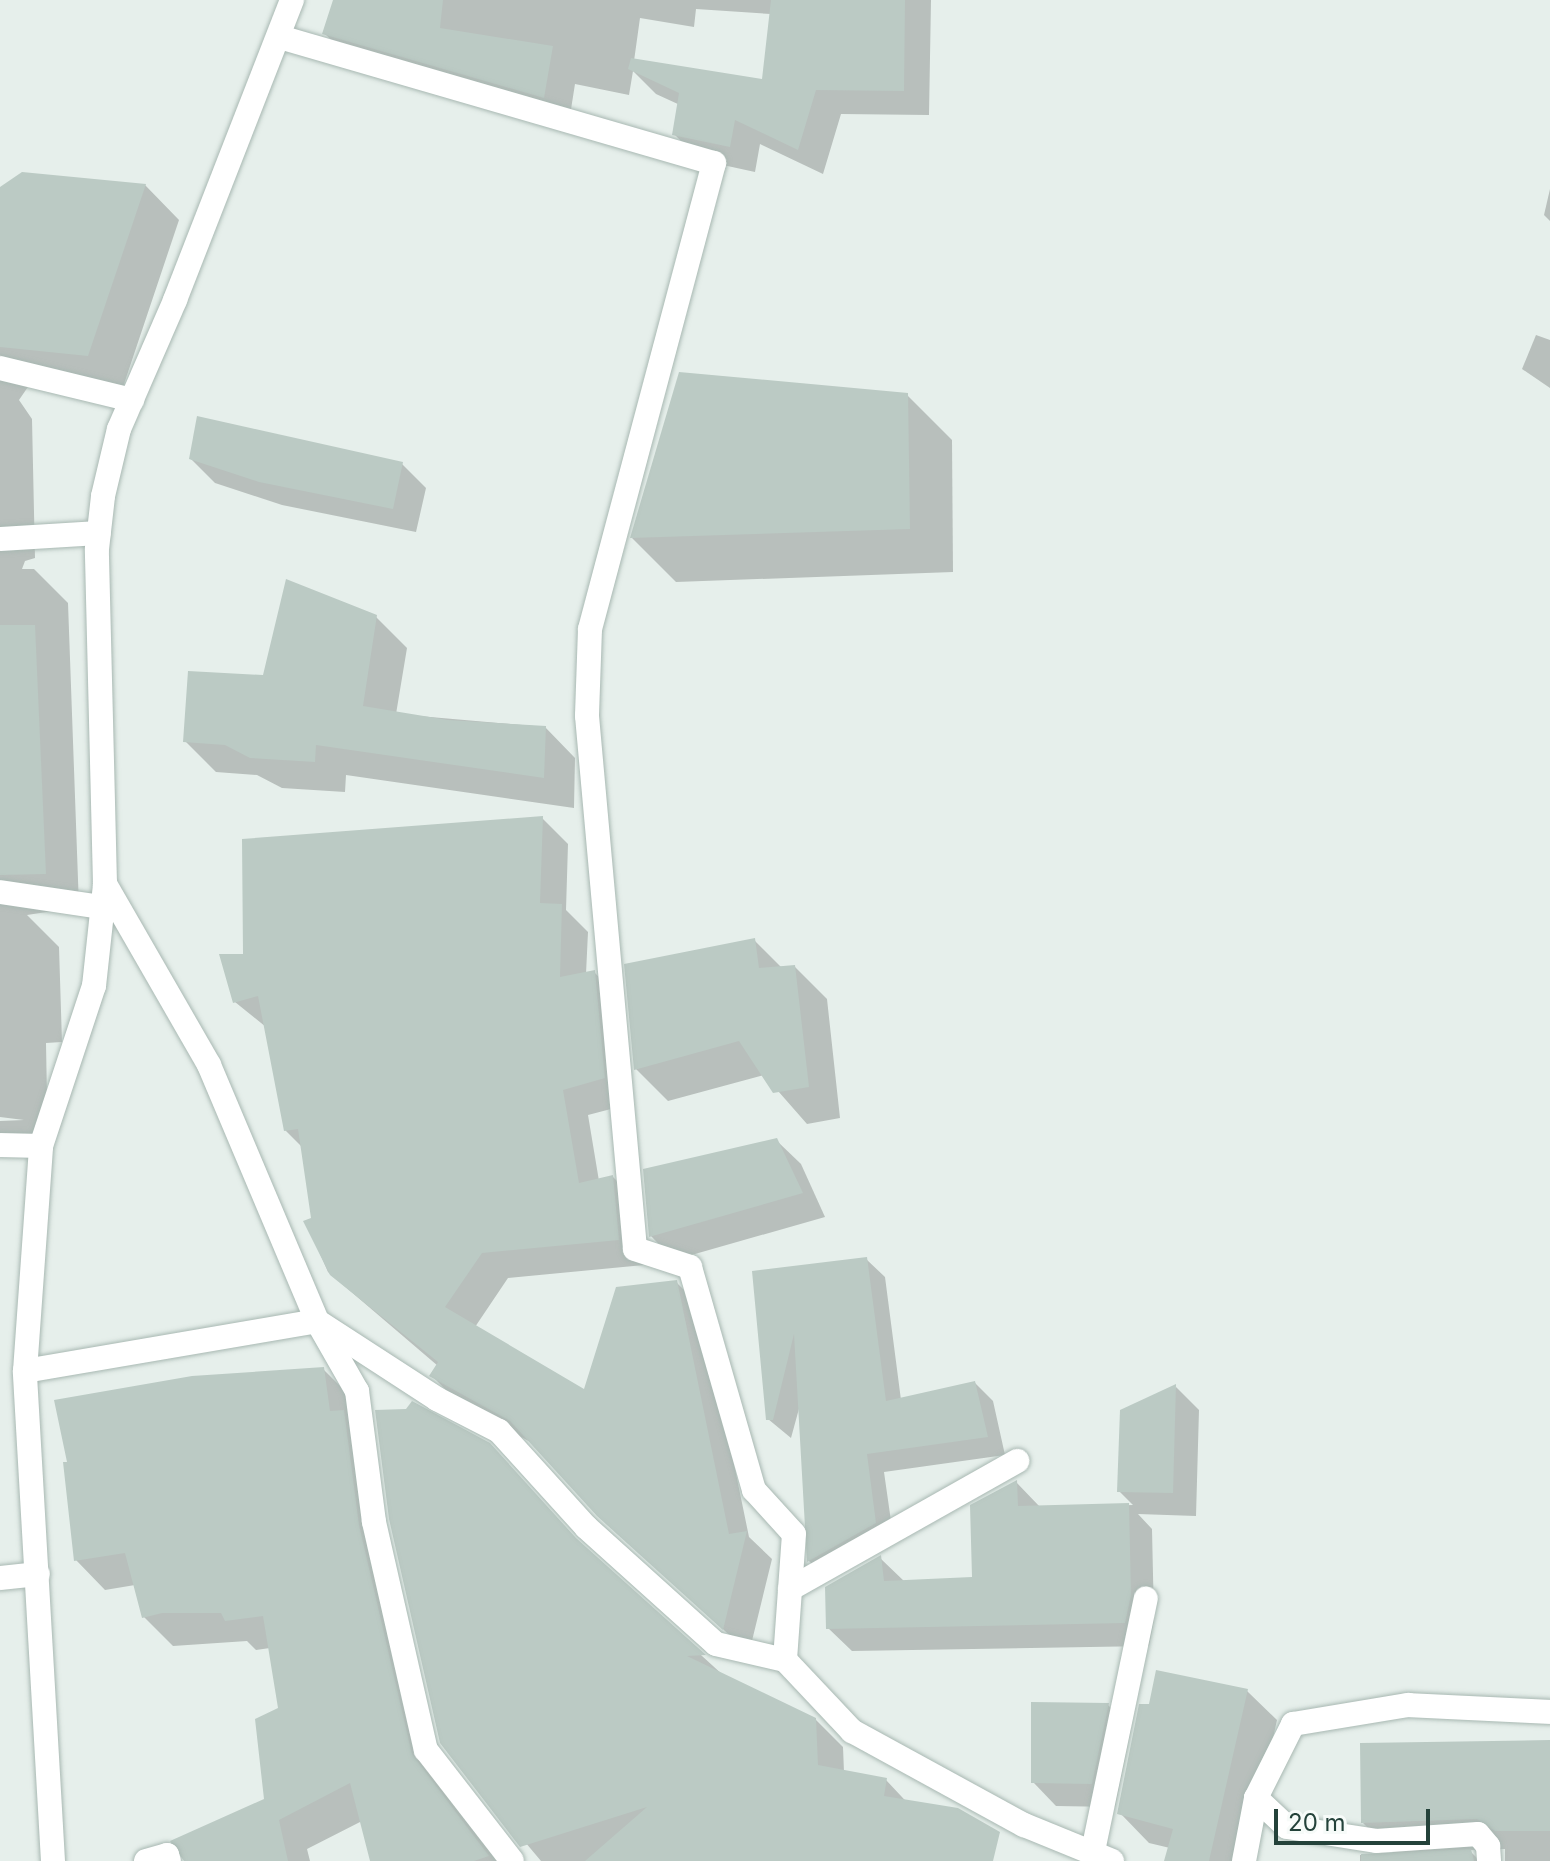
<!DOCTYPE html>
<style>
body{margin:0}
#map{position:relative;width:1550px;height:1861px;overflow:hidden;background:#e6efeb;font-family:Inter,sans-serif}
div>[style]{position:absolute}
.shadow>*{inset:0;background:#0003}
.building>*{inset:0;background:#bbcac4}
.roads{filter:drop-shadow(0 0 2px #a8b8b2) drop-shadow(0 0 2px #a8b8b2)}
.minor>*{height:24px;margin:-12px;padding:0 12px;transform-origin:12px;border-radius:12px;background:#fff}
span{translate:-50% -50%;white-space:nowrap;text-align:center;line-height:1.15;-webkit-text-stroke:8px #f7fbf9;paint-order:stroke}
.scale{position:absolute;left:1274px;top:1809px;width:156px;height:36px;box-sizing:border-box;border:4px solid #24423a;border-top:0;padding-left:10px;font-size:24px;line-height:28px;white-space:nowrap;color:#24423a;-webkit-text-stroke:6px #f7fbf9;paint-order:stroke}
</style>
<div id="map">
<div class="shadow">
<div style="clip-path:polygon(evenodd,336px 0,931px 0,929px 115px,841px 114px,823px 174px,760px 144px,755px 172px,700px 160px,675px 135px,680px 105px,656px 94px,633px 71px,629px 95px,575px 84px,569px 122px,350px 58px,324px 33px,336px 0,696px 9px,771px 14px,764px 81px,634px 61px,640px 18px,694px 27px,696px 9px)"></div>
<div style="clip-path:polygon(145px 185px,179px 220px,122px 390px,32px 381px,19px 400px,32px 419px,35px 558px,25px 561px,22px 569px,34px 569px,68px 603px,79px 907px,27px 915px,59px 947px,62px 1042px,46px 1043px,48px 1152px,0 1153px,0 1121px,24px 1120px,0 1117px,0 189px)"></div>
<div style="clip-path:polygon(1550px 189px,1550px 221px,1544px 215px)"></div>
<div style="clip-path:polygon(1536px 335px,1550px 340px,1550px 388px,1522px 369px)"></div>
<div style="clip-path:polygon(907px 395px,952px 440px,953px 572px,676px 582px,632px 538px)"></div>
<div style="clip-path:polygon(191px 459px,402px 464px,426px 488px,416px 532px,282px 505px,215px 483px)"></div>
<div style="clip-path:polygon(376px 617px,407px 648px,396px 714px,545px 727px,575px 758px,574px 808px,346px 775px,345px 792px,282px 788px,257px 775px,216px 772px,185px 741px,264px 677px)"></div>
<div style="clip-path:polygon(542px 818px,568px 844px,566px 910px,588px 932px,586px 974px,594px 972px,620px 999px,630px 1104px,588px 1115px,599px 1181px,613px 1177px,639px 1203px,644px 1265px,508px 1278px,475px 1327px,585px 1392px,676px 1282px,702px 1308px,749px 1537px,772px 1559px,749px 1653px,605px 1521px,534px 1444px,458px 1402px,432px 1376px,438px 1366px,328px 1272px,306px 1222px,313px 1219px,302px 1147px,285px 1130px,266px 1027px,235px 1002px,246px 956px)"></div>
<div style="clip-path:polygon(754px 940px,782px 968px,795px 967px,827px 999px,840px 1118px,807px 1124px,764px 1075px,668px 1101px,636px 1069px)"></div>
<div style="clip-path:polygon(777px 1141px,801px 1164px,825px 1217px,674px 1260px,651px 1236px,645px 1170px)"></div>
<div style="clip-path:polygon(866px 1259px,885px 1277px,901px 1400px,975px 1383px,993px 1401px,1005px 1455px,884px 1472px,894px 1542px,827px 1579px,809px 1561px,800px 1405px,791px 1438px,768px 1419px,754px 1272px)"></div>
<div style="clip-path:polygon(323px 1369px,353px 1399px,440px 1785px,498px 1861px,372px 1861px,362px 1821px,307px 1849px,310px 1861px,194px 1861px,267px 1800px,280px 1709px,270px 1648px,256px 1650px,247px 1641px,173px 1646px,144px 1617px,135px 1585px,105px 1590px,76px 1560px)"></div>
<div style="clip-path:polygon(1176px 1387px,1199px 1410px,1196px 1516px,1138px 1514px,1152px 1529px,1154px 1620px,1149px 1646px,852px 1651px,828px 1628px,880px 1558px,905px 1582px,974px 1579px,1016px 1482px,1040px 1507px,1133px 1505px,1119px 1491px)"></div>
<div style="clip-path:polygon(589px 1553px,724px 1676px,815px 1719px,843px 1747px,844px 1772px,886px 1780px,962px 1861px,541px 1861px,442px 1743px)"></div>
<div style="clip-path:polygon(1247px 1691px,1277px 1720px,1246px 1861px,1166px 1861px,1170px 1848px,1149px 1843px,1120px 1813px)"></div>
<div style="clip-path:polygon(1108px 1705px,1131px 1729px,1115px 1807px,1056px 1806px,1033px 1782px)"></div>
<div style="clip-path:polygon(1550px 1742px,1550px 1861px,1505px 1861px,1505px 1849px,1469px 1850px,1480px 1861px,1360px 1861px,1360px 1855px,1394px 1854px,1363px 1823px)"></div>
</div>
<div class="building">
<div style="clip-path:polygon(333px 0,443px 0,440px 28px,553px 46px,544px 98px,322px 34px)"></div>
<div style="clip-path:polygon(771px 0,905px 0,904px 91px,816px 90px,798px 150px,735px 120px,730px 147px,672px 135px,679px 93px,628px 69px,631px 58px,762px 79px)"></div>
<div style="clip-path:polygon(22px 172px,146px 184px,88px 356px,0 347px,0 187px)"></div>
<div style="clip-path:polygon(679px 372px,908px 393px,910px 529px,630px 538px)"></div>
<div style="clip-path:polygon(197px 416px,403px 462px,393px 509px,259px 482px,189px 459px)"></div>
<div style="clip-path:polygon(286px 579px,377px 615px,363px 706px,448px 720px,546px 726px,544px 778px,316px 745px,315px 762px,250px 758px,225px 745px,183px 742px,188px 671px,263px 675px)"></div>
<div style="clip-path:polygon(0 625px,35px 625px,46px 874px,0 875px)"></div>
<div style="clip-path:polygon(543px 816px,540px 903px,562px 904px,560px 977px,595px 970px,605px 1078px,563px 1090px,579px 1183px,613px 1175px,619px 1240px,482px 1253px,445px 1307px,584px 1389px,616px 1287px,677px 1280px,729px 1534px,747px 1531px,723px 1630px,597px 1516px,510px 1421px,429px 1376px,438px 1362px,330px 1275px,303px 1221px,311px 1218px,298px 1129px,284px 1131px,258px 996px,233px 1003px,219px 954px,243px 954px,242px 839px)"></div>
<div style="clip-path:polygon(755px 938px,759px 968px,795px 965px,809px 1087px,773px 1093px,739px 1041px,634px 1070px,624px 964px)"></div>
<div style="clip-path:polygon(777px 1138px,803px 1193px,649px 1237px,643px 1169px)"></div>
<div style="clip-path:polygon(867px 1257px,886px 1401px,975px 1381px,988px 1437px,867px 1454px,876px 1523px,807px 1562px,794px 1334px,773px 1420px,766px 1420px,752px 1271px)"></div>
<div style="clip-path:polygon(324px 1367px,330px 1411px,344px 1410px,359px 1525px,412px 1754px,489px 1856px,474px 1861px,370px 1861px,350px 1783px,279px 1820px,288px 1861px,184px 1861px,170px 1841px,264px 1799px,255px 1719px,278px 1708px,263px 1616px,225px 1621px,221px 1613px,162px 1613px,142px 1618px,125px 1553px,74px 1561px,63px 1462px,67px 1462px,54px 1400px,192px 1376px)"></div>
<div style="clip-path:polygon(1176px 1384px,1173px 1493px,1117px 1492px,1120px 1410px)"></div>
<div style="clip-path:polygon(412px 1401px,490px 1443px,576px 1538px,706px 1655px,687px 1656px,816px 1718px,818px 1765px,887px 1778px,884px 1796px,958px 1808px,1000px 1832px,993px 1861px,585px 1861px,647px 1807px,520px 1847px,440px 1743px,389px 1519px,375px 1410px,406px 1409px)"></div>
<div style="clip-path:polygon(1017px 1480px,1018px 1506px,1129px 1503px,1131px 1595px,1125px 1623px,826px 1629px,825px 1587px,881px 1555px,884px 1581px,972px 1577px,970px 1505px)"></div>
<div style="clip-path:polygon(1156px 1670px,1248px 1689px,1209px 1861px,1164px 1861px,1173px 1829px,1117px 1814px,1139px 1704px,1149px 1704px)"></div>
<div style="clip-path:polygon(1031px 1702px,1109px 1703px,1092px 1784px,1031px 1783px)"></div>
<div style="clip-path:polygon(1550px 1740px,1550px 1831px,1495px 1831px,1477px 1819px,1361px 1823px,1360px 1743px)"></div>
<div style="clip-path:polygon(1471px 1849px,1474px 1861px,1361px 1861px,1361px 1854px)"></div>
</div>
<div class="roads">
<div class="minor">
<div style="left:280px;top:37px;width:452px;rotate:16.2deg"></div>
<div style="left:714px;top:163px;width:482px;rotate:104.9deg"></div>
<div style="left:590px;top:629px;width:87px;rotate:92deg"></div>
<div style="left:587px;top:716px;width:535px;rotate:84.85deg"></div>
<div style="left:635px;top:1249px;width:58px;rotate:18.1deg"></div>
<div style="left:690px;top:1267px;width:232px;rotate:74deg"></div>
<div style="left:754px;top:1490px;width:59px;rotate:47.7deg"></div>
<div style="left:794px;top:1534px;width:126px;rotate:94.1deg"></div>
<div style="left:0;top:368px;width:136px;rotate:13.6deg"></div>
<div style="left:0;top:539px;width:99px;rotate:-3.5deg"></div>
<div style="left:105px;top:884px;width:209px;rotate:60.1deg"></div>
<div style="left:209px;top:1065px;width:278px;rotate:67.1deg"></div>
<div style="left:317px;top:1321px;width:81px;rotate:60.3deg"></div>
<div style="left:357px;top:1391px;width:132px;rotate:82.6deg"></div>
<div style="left:374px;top:1522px;width:234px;rotate:77.2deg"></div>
<div style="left:426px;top:1750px;width:140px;rotate:52.2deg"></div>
<div style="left:0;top:892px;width:103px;rotate:8.4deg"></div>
<div style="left:0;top:1145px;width:41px;rotate:1.4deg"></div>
<div style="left:25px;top:1371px;width:296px;rotate:-9.7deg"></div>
<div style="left:317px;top:1321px;width:143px;rotate:33deg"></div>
<div style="left:437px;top:1399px;width:70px;rotate:27.3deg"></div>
<div style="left:499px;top:1431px;width:130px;rotate:47.8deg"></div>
<div style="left:586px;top:1527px;width:175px;rotate:42deg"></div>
<div style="left:716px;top:1644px;width:71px;rotate:13.1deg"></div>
<div style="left:785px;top:1660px;width:98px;rotate:46.7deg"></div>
<div style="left:852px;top:1731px;width:196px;rotate:28.7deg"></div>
<div style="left:1024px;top:1825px;width:95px;rotate:22.2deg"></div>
<div style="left:0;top:1578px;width:38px;rotate:-6deg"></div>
<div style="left:790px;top:1589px;width:261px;rotate:-29.4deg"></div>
<div style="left:1256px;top:1798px;width:42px;rotate:43.1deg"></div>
<div style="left:1287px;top:1827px;width:90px;rotate:8.9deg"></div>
<div style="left:1376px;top:1841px;width:102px;rotate:-3.9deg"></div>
<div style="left:1478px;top:1834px;width:16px;rotate:50deg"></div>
<div style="left:1488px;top:1846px;width:15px;rotate:86deg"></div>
<div style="left:1093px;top:1851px;width:258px;rotate:-78.2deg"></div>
<div style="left:53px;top:1861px;width:491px;rotate:-93.3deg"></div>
<div style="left:25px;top:1371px;width:226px;rotate:-85.9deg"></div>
<div style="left:41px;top:1146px;width:169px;rotate:-71.7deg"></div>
<div style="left:94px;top:986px;width:103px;rotate:-83.8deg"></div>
<div style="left:105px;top:884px;width:335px;rotate:-91.4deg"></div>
<div style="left:97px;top:549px;width:53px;rotate:-83.5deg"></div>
<div style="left:103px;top:496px;width:69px;rotate:-76.6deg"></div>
<div style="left:119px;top:429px;width:141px;rotate:-66.5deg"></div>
<div style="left:175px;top:300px;width:322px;rotate:-68.7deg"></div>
<div style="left:146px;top:1861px;width:22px;rotate:-16deg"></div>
<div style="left:167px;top:1855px;width:6px;rotate:72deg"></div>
<div style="left:1244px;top:1861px;width:64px;rotate:-79.2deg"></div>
<div style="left:1256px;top:1798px;width:83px;rotate:-63.4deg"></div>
<div style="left:1293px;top:1724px;width:117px;rotate:-9.4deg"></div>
<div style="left:1408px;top:1705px;width:142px;rotate:2.8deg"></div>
</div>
</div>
<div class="scale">20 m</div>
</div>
